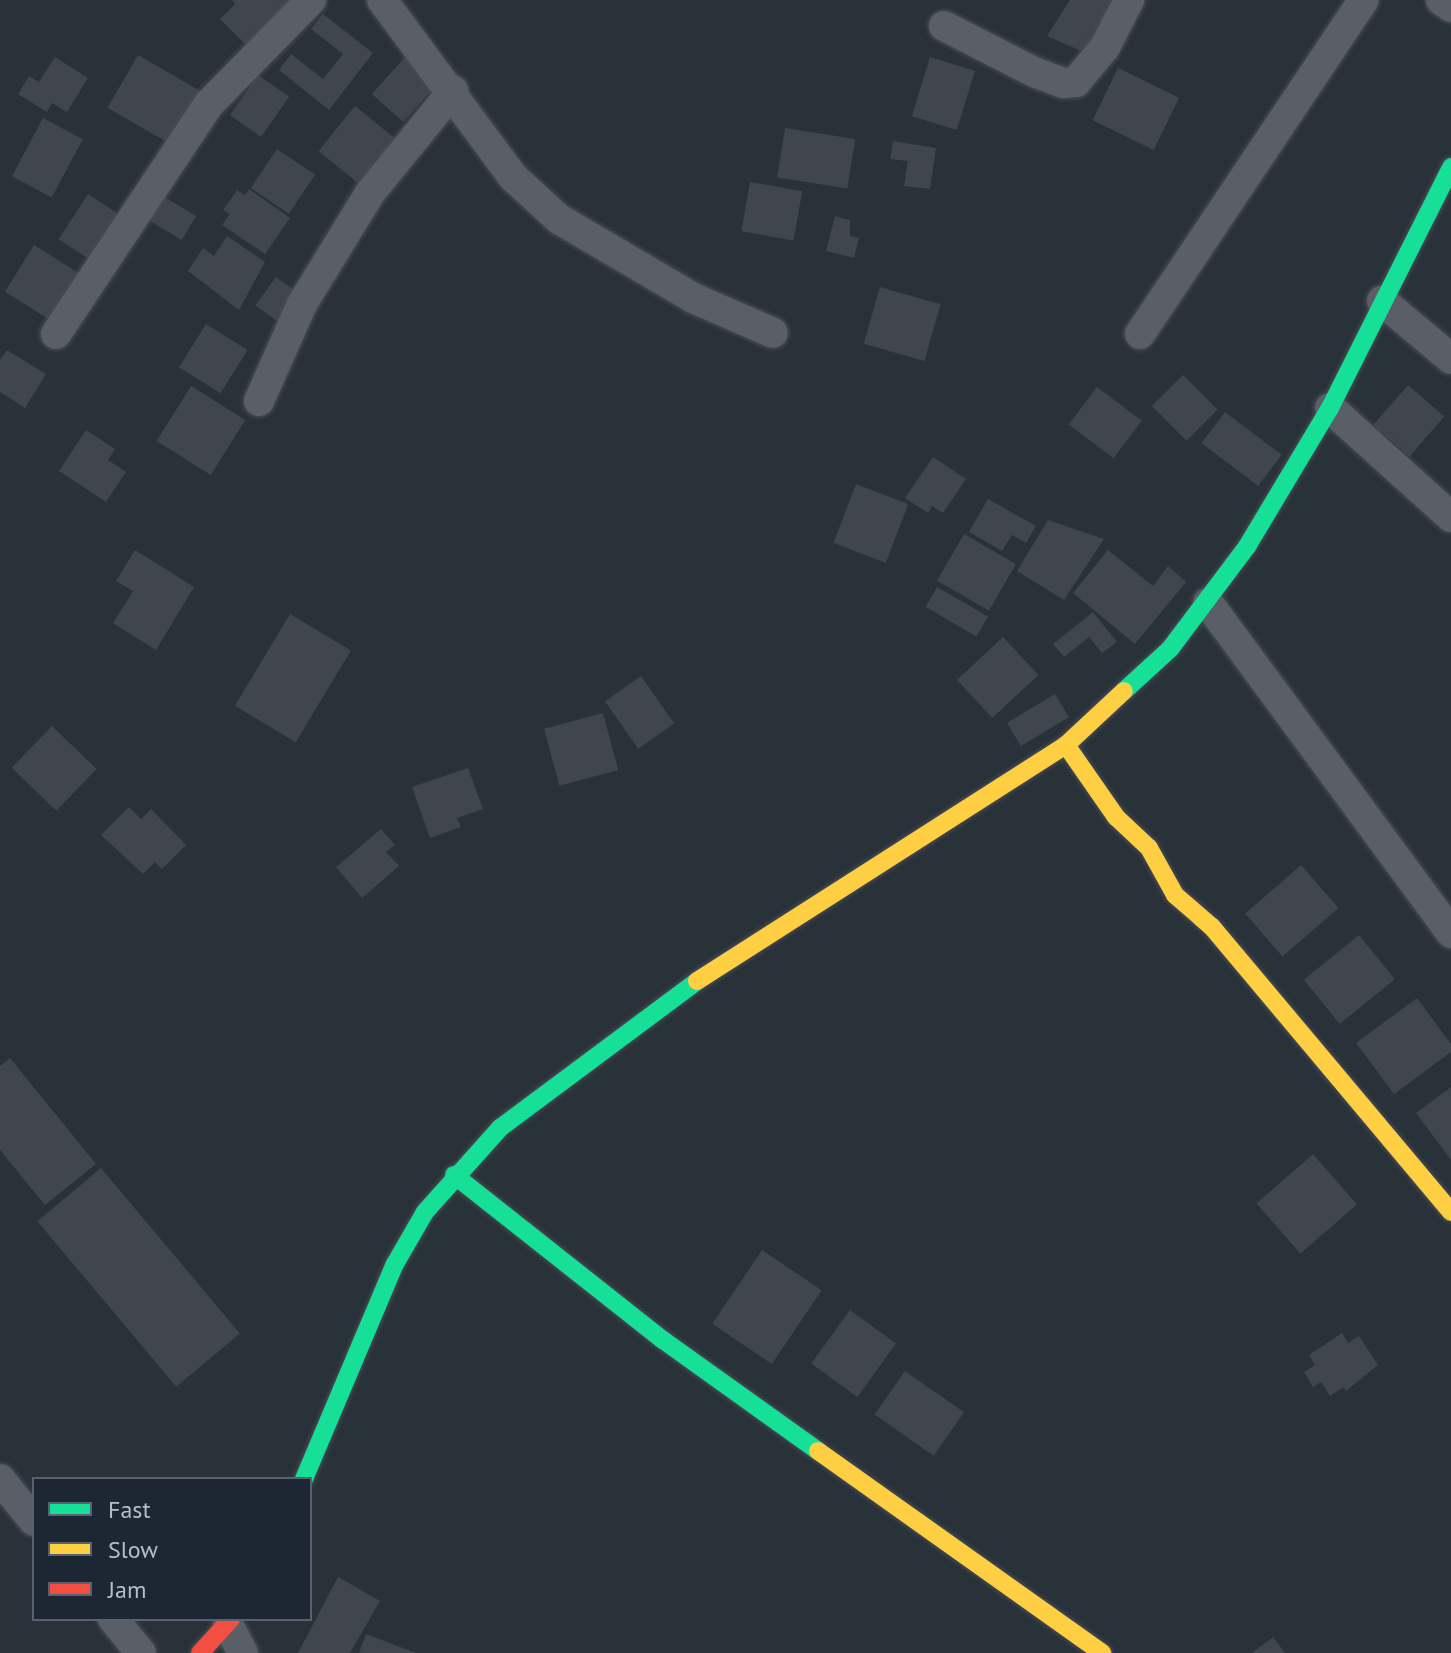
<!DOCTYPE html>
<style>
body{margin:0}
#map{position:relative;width:1451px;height:1653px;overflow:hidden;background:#293139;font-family:"PT Sans",sans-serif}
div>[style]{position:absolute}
.building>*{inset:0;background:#40464d;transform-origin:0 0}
.roads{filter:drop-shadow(0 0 2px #484d54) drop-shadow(0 0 2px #484d54)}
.street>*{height:30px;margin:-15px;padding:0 15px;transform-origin:15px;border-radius:15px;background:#5a5f67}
.fast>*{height:18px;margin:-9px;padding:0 9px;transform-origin:9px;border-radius:9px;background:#16e098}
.slow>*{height:18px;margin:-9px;padding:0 9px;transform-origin:9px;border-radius:9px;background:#ffcf43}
.jam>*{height:18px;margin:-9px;padding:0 9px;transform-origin:9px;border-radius:9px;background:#f24e42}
span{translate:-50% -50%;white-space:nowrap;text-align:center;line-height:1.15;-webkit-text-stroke:6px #1d2734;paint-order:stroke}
.legend{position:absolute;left:32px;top:1477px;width:280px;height:144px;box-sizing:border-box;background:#1d2734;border:2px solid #596370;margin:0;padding:10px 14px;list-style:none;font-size:24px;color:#b4bdca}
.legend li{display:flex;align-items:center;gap:16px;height:40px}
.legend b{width:40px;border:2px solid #596370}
</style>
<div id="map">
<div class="building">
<div style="clip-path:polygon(232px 0,293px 0,247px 46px,220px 19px,235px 4px)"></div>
<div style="clip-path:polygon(1070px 0,1119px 0,1088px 54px,1047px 36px)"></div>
<div style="clip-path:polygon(323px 14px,373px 53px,329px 110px,279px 70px,291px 54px,323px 79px,343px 54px,311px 29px)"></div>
<div style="left:138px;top:55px;width:73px;height:61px;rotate:30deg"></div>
<div style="left:406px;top:56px;width:42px;height:51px;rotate:42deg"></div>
<div style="clip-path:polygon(55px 57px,88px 78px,67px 112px,52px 103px,47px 112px,18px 94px,29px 76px,39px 82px)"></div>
<div style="left:930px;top:57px;width:47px;height:62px;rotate:17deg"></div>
<div style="left:1118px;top:68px;width:68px;height:58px;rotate:26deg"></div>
<div style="left:258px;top:75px;width:38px;height:49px;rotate:35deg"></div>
<div style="left:355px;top:106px;width:57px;height:58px;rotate:39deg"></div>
<div style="left:43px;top:118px;width:45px;height:66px;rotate:28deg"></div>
<div style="left:785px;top:128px;width:71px;height:50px;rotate:9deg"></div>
<div style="clip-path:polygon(893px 141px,936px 148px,930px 189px,904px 186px,908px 161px,890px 159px)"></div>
<div style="left:277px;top:149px;width:46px;height:47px;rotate:34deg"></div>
<div style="left:750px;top:182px;width:53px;height:50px;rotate:10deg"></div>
<div style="clip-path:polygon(249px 189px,290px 218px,265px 254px,222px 225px,230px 214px,223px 210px,237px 190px,245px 195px)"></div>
<div style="left:88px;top:194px;width:37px;height:54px;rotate:33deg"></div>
<div style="left:161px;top:195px;width:41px;height:28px;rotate:31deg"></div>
<div style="clip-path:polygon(835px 216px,850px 220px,850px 236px,859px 238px,854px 258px,826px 251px)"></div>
<div style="clip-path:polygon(227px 236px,265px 262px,239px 310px,188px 271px,203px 248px,214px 256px)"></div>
<div style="left:34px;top:245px;width:60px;height:55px;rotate:32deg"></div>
<div style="left:276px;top:277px;width:27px;height:35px;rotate:36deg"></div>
<div style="left:880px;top:287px;width:63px;height:59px;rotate:16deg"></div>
<div style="left:206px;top:324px;width:49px;height:51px;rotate:32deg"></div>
<div style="clip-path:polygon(7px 350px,46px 374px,25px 408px,0 392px,0 360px)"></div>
<div style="left:1183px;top:375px;width:49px;height:44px;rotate:45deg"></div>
<div style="left:1408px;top:385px;width:48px;height:53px;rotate:41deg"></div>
<div style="left:191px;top:386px;width:64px;height:65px;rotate:32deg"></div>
<div style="left:1097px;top:387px;width:56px;height:47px;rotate:37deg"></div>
<div style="left:1225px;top:412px;width:71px;height:39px;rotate:37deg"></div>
<div style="clip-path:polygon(86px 430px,115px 449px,108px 460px,126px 472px,106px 502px,59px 471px)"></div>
<div style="clip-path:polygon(933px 457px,966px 479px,943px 513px,932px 506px,928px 513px,905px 498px)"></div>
<div style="left:856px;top:484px;width:56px;height:63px;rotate:21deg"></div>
<div style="clip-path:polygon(988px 499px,1036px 526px,1026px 543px,1012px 535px,1002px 551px,969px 532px)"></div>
<div style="clip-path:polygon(1048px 520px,1104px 539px,1064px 600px,1017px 571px)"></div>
<div style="left:964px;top:534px;width:60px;height:54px;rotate:30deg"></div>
<div style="clip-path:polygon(135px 550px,194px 587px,156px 650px,113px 623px,133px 591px,116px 581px)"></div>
<div style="clip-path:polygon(1108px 550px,1153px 586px,1168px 566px,1186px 582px,1135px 644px,1073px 593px)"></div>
<div style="left:937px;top:587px;width:59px;height:23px;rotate:30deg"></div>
<div style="clip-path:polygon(1093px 612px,1117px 642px,1102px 653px,1089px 637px,1064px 657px,1053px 644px)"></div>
<div style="left:290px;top:614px;width:71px;height:107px;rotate:31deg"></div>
<div style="left:1003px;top:637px;width:52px;height:63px;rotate:47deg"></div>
<div style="left:641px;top:676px;width:58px;height:44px;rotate:55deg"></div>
<div style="left:1055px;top:694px;width:27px;height:56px;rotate:59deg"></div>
<div style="left:603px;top:713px;width:59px;height:61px;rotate:75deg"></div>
<div style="left:52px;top:726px;width:62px;height:58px;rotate:44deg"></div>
<div style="clip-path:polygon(468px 768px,483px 809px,457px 818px,461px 827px,430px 838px,412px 787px)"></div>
<div style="clip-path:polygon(129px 807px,141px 819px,151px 809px,186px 845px,162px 869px,155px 862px,143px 874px,101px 835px)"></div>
<div style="clip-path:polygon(381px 829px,395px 845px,386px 852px,399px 866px,362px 898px,336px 867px)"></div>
<div style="left:1301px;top:865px;width:57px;height:74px;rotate:49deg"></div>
<div style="left:1359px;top:935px;width:57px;height:71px;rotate:51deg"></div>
<div style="clip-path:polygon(1417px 998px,1451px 1044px,1451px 1052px,1394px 1094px,1356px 1043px)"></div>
<div style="clip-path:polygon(10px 1058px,96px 1164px,45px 1205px,0 1150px,0 1066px)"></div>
<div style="clip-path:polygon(1451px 1087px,1451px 1160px,1416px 1113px)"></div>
<div style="left:1313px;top:1154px;width:67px;height:75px;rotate:49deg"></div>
<div style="left:101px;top:1168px;width:216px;height:83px;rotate:50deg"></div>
<div style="left:762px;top:1250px;width:72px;height:89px;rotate:34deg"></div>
<div style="left:850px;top:1310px;width:57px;height:66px;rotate:36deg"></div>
<div style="clip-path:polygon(1342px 1333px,1348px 1343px,1359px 1336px,1378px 1365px,1346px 1391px,1344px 1387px,1330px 1396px,1321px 1382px,1313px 1387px,1304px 1372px,1315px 1365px,1309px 1355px)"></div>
<div style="left:905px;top:1371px;width:72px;height:53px;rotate:35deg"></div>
<div style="clip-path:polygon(338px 1577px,380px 1601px,350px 1653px,298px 1653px)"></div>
<div style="clip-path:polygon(366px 1634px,416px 1653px,359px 1653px)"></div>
<div style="clip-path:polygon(1273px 1637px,1285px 1653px,1252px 1653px)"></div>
</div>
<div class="roads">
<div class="street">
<div style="left:382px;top:0;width:220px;rotate:53.5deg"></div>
<div style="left:513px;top:177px;width:62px;rotate:42.4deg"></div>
<div style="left:559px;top:219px;width:156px;rotate:30.5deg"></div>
<div style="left:693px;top:298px;width:87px;rotate:23.6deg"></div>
<div style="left:1441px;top:0;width:12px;rotate:35deg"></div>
<div style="left:944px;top:26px;width:101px;rotate:27.1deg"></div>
<div style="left:1034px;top:72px;width:31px;rotate:21deg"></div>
<div style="left:1063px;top:83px;width:13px;rotate:-4deg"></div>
<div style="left:1076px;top:82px;width:45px;rotate:-50.4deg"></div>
<div style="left:1105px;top:47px;width:53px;rotate:-62.9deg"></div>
<div style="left:1382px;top:301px;width:90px;rotate:40deg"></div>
<div style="left:56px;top:334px;width:276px;rotate:-56.4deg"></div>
<div style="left:209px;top:104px;width:146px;rotate:-45.6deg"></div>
<div style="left:1140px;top:334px;width:402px;rotate:-56.2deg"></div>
<div style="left:259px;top:401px;width:106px;rotate:-66.1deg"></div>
<div style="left:302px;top:304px;width:130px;rotate:-58.5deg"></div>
<div style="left:370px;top:193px;width:132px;rotate:-50.9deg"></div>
<div style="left:1330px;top:408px;width:163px;rotate:42deg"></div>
<div style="left:1208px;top:603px;width:410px;rotate:53.6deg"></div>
<div style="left:0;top:1479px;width:54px;rotate:51deg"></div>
<div style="left:113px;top:1619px;width:44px;rotate:50.5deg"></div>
<div style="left:228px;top:1624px;width:33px;rotate:63deg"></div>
</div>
<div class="fast">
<div style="left:1124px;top:691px;width:62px;rotate:-42.4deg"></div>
<div style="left:1170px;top:649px;width:130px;rotate:-53.1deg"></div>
<div style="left:1248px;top:545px;width:160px;rotate:-59.1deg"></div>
<div style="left:1330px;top:408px;width:270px;rotate:-63.3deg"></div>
<div style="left:454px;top:1175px;width:266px;rotate:38.3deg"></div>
<div style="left:663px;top:1340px;width:191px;rotate:35.6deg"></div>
<div style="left:304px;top:1479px;width:233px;rotate:-67.1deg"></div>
<div style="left:395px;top:1264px;width:60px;rotate:-60deg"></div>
<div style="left:425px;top:1212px;width:113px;rotate:-48.2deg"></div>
<div style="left:500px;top:1128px;width:246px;rotate:-36.7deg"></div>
</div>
<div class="slow">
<div style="left:1066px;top:745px;width:88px;rotate:55.2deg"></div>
<div style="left:1116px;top:817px;width:45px;rotate:43.2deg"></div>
<div style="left:1149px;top:848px;width:54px;rotate:61deg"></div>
<div style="left:1175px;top:895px;width:49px;rotate:40.9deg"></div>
<div style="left:1212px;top:927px;width:372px;rotate:50deg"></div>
<div style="left:697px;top:981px;width:438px;rotate:-32.6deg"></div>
<div style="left:1066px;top:745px;width:79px;rotate:-43deg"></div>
<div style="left:818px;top:1451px;width:349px;rotate:35.4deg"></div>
</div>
<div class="jam">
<div style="left:200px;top:1653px;width:46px;rotate:-47.6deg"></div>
</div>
</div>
<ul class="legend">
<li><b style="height:10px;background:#16e098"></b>Fast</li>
<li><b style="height:10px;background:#ffcf43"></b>Slow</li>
<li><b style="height:10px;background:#f24e42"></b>Jam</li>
</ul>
</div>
